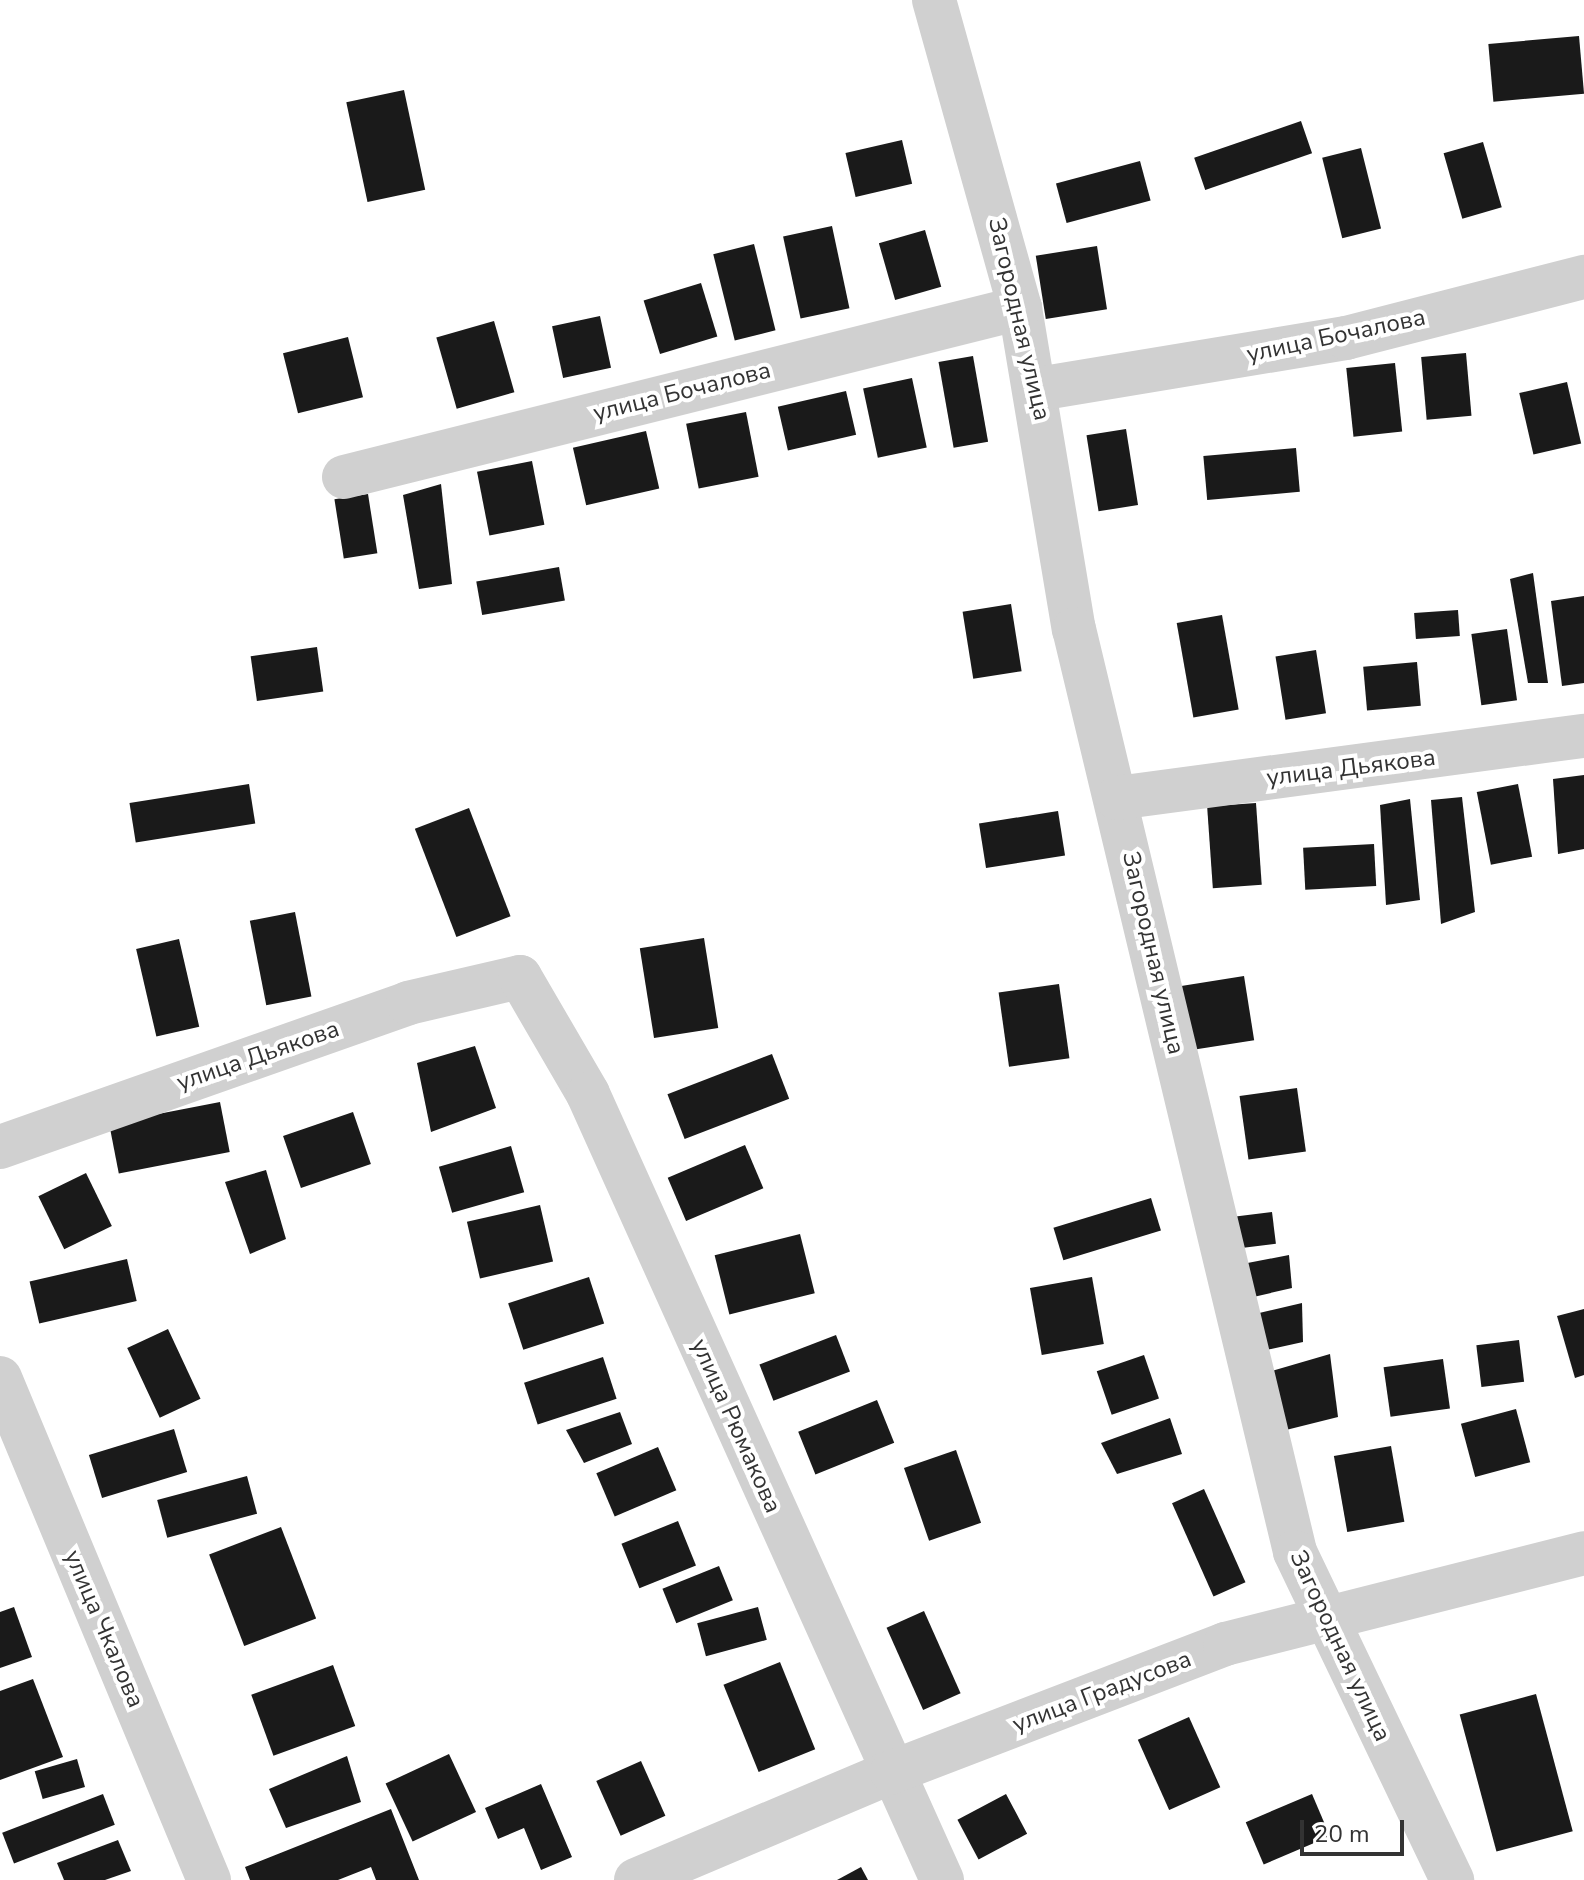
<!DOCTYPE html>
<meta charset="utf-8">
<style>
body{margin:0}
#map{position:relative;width:1584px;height:1880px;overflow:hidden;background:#fff;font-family:"Nunito Sans",sans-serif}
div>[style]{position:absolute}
.building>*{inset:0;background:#1a1a1a;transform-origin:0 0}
.minor>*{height:44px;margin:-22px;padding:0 22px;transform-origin:22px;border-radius:22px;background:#d0d0d0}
span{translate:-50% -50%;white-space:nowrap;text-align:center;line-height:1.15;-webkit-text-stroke:8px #fff;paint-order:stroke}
.street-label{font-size:24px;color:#333}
.scale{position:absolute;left:1300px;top:1820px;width:104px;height:36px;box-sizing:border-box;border:4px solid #333;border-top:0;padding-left:10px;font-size:24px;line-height:28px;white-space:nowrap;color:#333;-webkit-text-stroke:6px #fff;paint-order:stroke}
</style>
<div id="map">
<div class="building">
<div style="left:1579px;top:36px;width:58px;height:91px;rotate:85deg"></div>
<div style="left:404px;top:90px;width:102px;height:59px;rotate:78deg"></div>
<div style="left:1301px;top:121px;width:34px;height:113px;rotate:71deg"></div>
<div style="left:902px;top:140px;width:45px;height:58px;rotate:77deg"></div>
<div style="left:1483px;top:142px;width:68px;height:41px;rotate:74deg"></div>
<div style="left:1361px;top:148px;width:83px;height:40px;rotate:76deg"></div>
<div style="left:1140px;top:161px;width:41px;height:87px;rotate:75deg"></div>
<div style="left:832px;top:226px;width:84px;height:50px;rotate:78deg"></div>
<div style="left:925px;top:230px;width:59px;height:48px;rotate:74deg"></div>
<div style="left:754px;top:244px;width:89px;height:42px;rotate:76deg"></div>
<div style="left:1097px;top:246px;width:64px;height:62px;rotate:81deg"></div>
<div style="left:701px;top:283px;width:56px;height:60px;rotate:73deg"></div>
<div style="left:600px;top:316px;width:53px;height:49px;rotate:78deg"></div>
<div style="left:494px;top:321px;width:74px;height:60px;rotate:74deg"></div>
<div style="left:348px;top:337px;width:62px;height:67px;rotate:76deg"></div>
<div style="left:1466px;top:353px;width:63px;height:45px;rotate:85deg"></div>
<div style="left:973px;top:356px;width:87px;height:35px;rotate:80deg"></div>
<div style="left:1395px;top:363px;width:69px;height:49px;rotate:84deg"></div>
<div style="left:912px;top:378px;width:71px;height:50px;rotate:78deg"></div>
<div style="left:1567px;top:382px;width:63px;height:49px;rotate:77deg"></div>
<div style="left:846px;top:391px;width:45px;height:70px;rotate:77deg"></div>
<div style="left:746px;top:412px;width:66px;height:61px;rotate:79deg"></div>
<div style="left:1126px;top:429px;width:77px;height:40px;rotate:81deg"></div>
<div style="left:646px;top:431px;width:59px;height:75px;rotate:77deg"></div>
<div style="left:1296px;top:448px;width:44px;height:93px;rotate:85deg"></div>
<div style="left:532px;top:461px;width:65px;height:56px;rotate:79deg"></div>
<div style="clip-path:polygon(441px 484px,452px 584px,419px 589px,403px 495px)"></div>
<div style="left:368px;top:494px;width:60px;height:34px;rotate:81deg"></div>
<div style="left:559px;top:567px;width:34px;height:84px;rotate:80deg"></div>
<div style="clip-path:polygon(1533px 573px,1548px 683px,1528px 683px,1510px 579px)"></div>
<div style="clip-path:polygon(1584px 596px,1584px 683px,1562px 686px,1551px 601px)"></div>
<div style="left:1011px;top:604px;width:68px;height:49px;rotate:81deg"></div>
<div style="left:1458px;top:610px;width:26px;height:44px;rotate:86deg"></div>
<div style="left:1222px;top:615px;width:96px;height:46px;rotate:80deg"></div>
<div style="left:1507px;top:629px;width:72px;height:36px;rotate:82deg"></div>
<div style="left:317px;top:647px;width:45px;height:67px;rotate:82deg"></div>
<div style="left:1316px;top:650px;width:64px;height:41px;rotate:81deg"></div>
<div style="left:1417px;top:662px;width:44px;height:54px;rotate:85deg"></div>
<div style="clip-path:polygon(1584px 775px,1584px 849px,1558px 854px,1553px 779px)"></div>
<div style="left:249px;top:784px;width:40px;height:121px;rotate:81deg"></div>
<div style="left:1518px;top:784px;width:74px;height:42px;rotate:79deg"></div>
<div style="clip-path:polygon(1462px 797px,1475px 912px,1441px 924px,1431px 800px)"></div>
<div style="clip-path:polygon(1410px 799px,1420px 900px,1386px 905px,1380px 805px)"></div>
<div style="left:1256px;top:803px;width:82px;height:49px;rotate:86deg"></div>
<div style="left:469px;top:808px;width:116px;height:58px;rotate:69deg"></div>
<div style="left:1058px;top:811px;width:45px;height:80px;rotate:81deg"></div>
<div style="left:1374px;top:844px;width:42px;height:71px;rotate:87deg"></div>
<div style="left:295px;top:912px;width:86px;height:46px;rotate:79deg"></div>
<div style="left:704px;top:938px;width:91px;height:65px;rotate:81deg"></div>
<div style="left:179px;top:939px;width:90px;height:44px;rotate:77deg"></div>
<div style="left:1244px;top:976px;width:65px;height:73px;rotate:81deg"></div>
<div style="left:1059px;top:984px;width:75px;height:61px;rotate:82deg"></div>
<div style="clip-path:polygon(475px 1046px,496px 1108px,431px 1132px,417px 1063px)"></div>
<div style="left:772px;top:1054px;width:48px;height:112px;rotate:69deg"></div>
<div style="left:1297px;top:1088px;width:64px;height:58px;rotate:82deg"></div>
<div style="left:220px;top:1102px;width:51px;height:113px;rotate:79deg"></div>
<div style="left:353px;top:1112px;width:55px;height:74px;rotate:71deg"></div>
<div style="left:745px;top:1145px;width:47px;height:84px;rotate:67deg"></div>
<div style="left:511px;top:1146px;width:48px;height:75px;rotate:74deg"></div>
<div style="clip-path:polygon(266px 1170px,286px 1239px,250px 1254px,225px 1182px)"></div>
<div style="left:86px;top:1173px;width:59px;height:53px;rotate:64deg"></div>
<div style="left:1151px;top:1198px;width:34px;height:102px;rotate:73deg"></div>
<div style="left:540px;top:1205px;width:58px;height:75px;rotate:77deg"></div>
<div style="left:1272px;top:1212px;width:32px;height:53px;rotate:83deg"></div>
<div style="left:800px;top:1234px;width:61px;height:88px;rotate:76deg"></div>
<div style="clip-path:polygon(1289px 1255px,1292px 1288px,1236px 1301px,1232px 1266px)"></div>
<div style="left:127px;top:1259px;width:43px;height:100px;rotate:77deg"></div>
<div style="left:589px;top:1277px;width:49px;height:85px;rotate:72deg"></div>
<div style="left:1092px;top:1277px;width:68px;height:63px;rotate:80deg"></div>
<div style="clip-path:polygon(1302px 1303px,1303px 1342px,1248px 1354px,1242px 1317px)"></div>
<div style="clip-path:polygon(1584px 1309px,1584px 1375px,1575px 1378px,1557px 1316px)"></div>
<div style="left:168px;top:1329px;width:77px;height:45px;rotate:65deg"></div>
<div style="left:836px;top:1335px;width:39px;height:82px;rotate:69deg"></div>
<div style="left:1519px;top:1340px;width:42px;height:43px;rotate:83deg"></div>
<div style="clip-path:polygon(1330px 1354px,1338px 1417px,1278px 1432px,1268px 1372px)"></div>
<div style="left:1144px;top:1355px;width:46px;height:50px;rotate:71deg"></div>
<div style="left:603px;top:1357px;width:44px;height:83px;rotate:72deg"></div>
<div style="left:1443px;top:1359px;width:50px;height:60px;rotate:82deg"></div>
<div style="left:877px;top:1400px;width:46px;height:85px;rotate:68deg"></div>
<div style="left:1516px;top:1409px;width:55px;height:57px;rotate:75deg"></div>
<div style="clip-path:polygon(620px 1412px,632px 1444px,584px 1463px,566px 1430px)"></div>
<div style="clip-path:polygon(1170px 1418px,1182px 1454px,1117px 1474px,1101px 1443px)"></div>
<div style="left:174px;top:1429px;width:45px;height:89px;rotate:73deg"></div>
<div style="left:1391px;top:1446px;width:77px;height:58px;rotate:80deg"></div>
<div style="left:658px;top:1447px;width:47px;height:67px;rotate:67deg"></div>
<div style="left:956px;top:1450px;width:77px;height:55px;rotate:71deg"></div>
<div style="left:247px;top:1476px;width:39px;height:93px;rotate:75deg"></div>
<div style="left:1204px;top:1489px;width:102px;height:35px;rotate:66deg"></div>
<div style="left:678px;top:1521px;width:48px;height:61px;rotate:68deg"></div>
<div style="left:281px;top:1527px;width:98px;height:77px;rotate:69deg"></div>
<div style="left:719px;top:1566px;width:37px;height:61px;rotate:68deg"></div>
<div style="clip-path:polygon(14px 1607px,32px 1657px,0 1668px,0 1612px)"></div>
<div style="left:758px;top:1607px;width:34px;height:63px;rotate:75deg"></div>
<div style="left:924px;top:1611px;width:90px;height:41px;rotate:66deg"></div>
<div style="left:780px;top:1662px;width:94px;height:61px;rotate:68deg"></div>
<div style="left:333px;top:1665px;width:65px;height:87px;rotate:70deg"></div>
<div style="clip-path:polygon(33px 1679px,63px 1757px,0 1780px,0 1691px)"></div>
<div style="left:1536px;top:1694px;width:142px;height:79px;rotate:75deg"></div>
<div style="left:1189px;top:1717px;width:77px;height:56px;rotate:66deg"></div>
<div style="left:449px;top:1754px;width:64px;height:70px;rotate:65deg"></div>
<div style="clip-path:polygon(347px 1756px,361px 1802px,286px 1828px,269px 1789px)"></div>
<div style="left:77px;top:1759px;width:29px;height:44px;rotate:74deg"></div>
<div style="left:641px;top:1761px;width:60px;height:49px;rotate:66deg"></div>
<div style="clip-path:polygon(541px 1784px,572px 1857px,541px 1870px,524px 1828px,498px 1839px,485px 1808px)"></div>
<div style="left:103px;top:1794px;width:33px;height:108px;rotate:69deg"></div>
<div style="left:1006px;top:1794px;width:45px;height:55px;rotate:62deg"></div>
<div style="left:1312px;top:1794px;width:46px;height:72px;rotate:67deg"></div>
<div style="clip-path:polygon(391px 1809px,419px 1880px,376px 1880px,371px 1867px,338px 1880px,250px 1880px,245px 1867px)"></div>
<div style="clip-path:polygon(118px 1840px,131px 1871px,105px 1880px,64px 1880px,57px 1863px)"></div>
<div style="clip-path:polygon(861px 1867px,868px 1880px,837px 1880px)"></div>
</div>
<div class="minor">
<div style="left:934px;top:0;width:320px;rotate:74.4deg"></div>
<div style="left:1020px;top:308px;width:326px;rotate:80.5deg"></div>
<div style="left:1074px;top:629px;width:949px;rotate:76.53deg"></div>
<div style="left:1295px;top:1552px;width:364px;rotate:64.4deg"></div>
<div style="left:1038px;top:389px;width:312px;rotate:-9.4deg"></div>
<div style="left:1346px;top:338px;width:246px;rotate:-14.4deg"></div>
<div style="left:344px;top:477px;width:697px;rotate:-14.04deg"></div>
<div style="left:1117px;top:798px;width:471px;rotate:-7.6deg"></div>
<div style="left:0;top:1147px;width:433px;rotate:-19.4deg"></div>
<div style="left:408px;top:1003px;width:115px;rotate:-13.1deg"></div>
<div style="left:520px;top:977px;width:135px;rotate:59.8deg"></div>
<div style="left:588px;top:1094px;width:862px;rotate:65.75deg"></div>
<div style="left:0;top:1378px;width:544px;rotate:67.4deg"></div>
<div style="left:636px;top:1880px;width:278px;rotate:-22.9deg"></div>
<div style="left:892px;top:1772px;width:357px;rotate:-21deg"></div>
<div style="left:1225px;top:1644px;width:370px;rotate:-14.2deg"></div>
</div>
<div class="street-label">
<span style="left:1019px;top:319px;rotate:77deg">Загородная улица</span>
<span style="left:1336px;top:336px;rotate:-12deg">улица Бочалова</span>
<span style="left:682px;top:392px;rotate:-14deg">улица Бочалова</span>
<span style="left:1351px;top:768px;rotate:-7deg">улица Дьякова</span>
<span style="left:1153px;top:953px;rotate:77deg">Загородная улица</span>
<span style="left:258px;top:1056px;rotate:-19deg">улица Дьякова</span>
<span style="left:736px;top:1426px;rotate:66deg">улица Рюмакова</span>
<span style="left:104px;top:1629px;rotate:67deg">улица Чкалова</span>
<span style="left:1340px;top:1646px;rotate:65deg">Загородная улица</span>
<span style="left:1102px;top:1692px;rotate:-21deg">улица Градусова</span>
</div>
<div class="scale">20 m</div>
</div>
